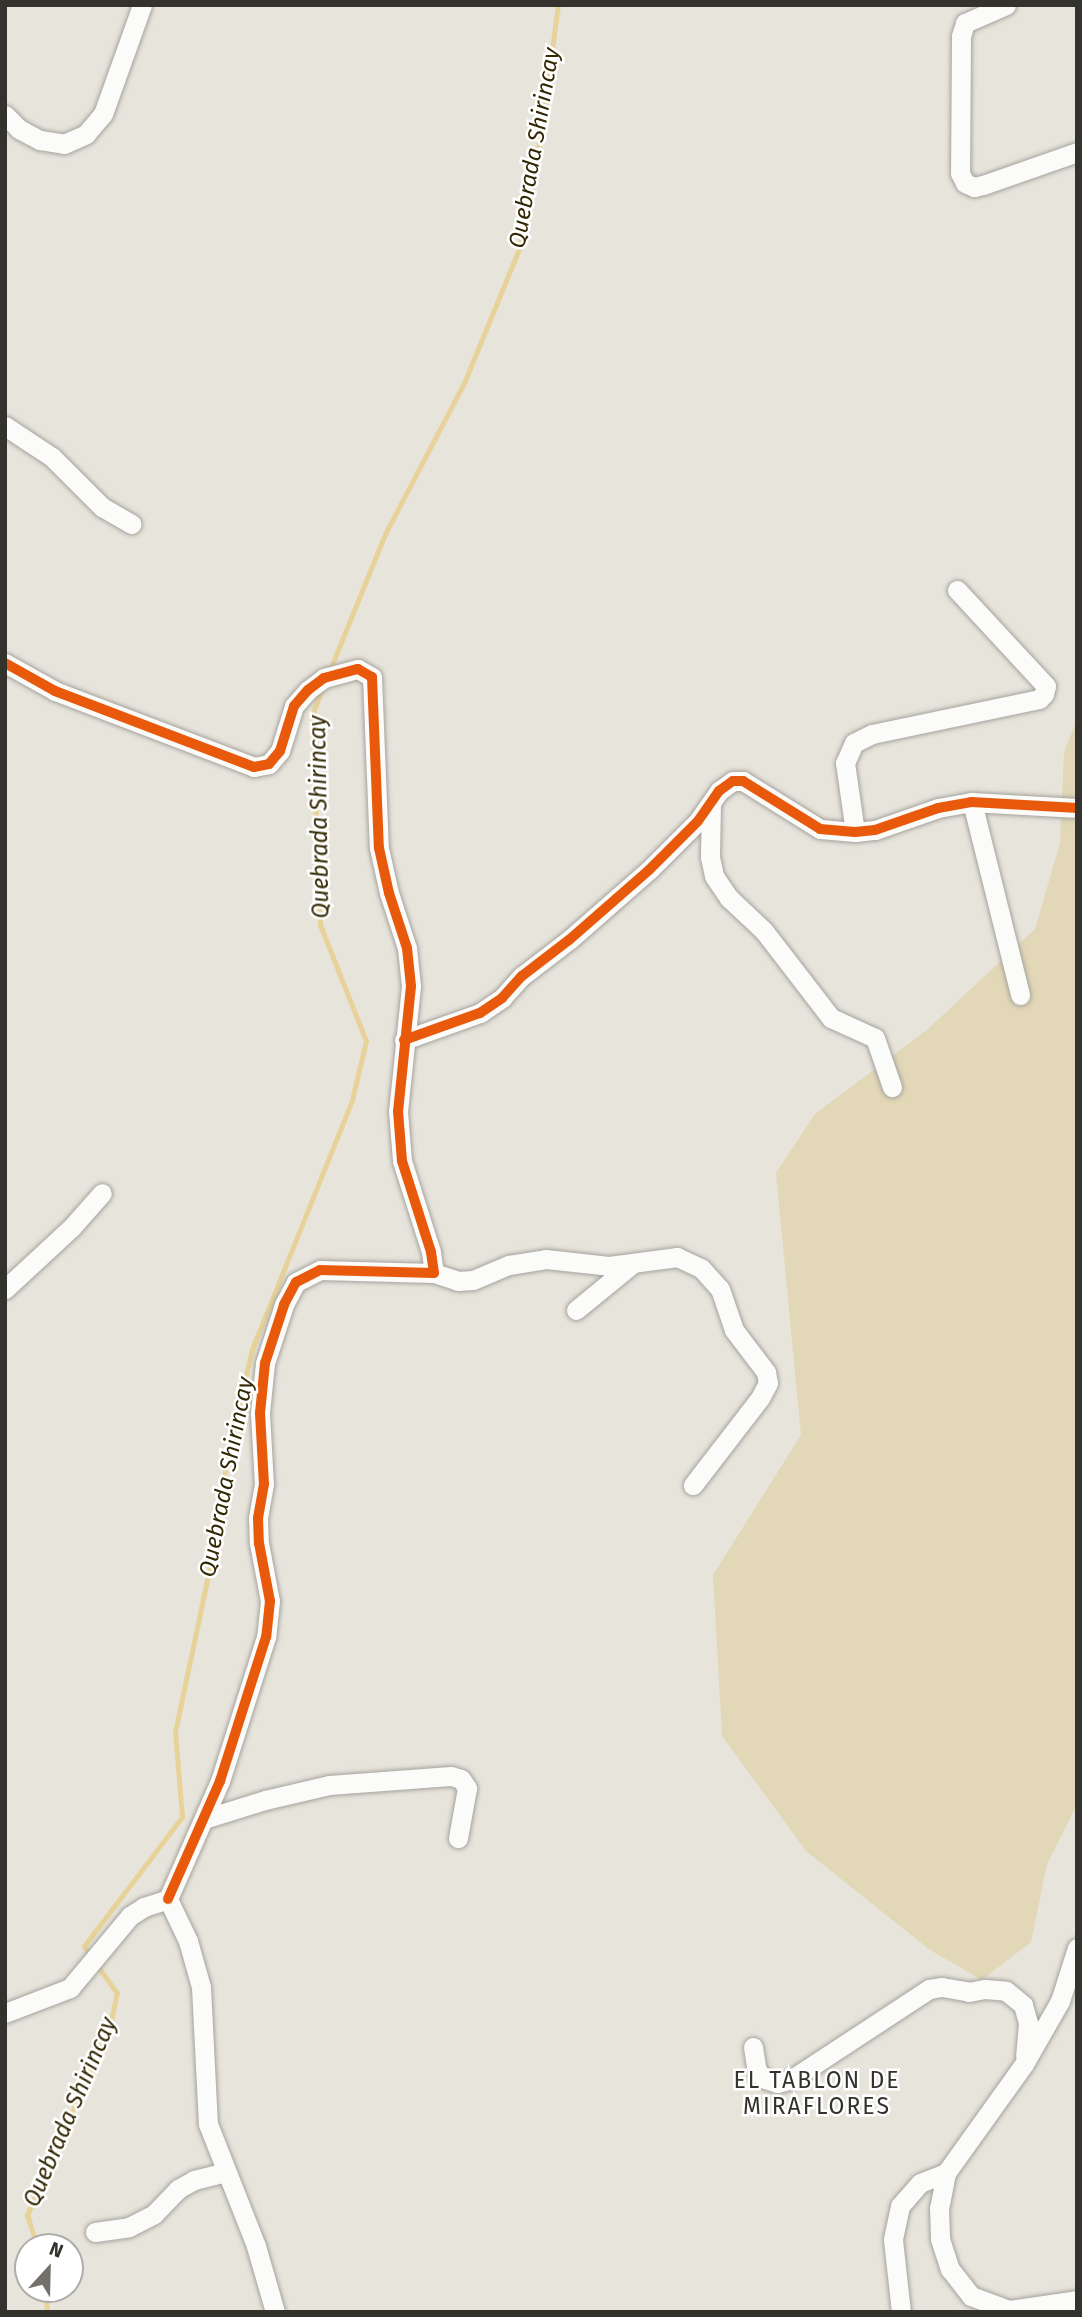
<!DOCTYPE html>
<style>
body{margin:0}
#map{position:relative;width:1082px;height:2317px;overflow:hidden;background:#e7e4dc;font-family:"Fira Sans",sans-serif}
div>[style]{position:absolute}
.green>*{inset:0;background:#e2d7b7}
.stream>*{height:5px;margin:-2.5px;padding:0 2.5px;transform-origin:2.5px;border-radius:2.5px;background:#e7d39a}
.roads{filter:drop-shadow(0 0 2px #a5a39d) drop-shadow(0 0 2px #a5a39d)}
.minor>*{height:19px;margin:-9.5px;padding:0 9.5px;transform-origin:9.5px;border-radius:9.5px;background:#fbfbfa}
.cycleway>*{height:10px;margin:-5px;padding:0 5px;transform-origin:5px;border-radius:5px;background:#e8590c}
span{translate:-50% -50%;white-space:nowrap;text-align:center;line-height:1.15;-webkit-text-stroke:5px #fff;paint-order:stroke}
.water-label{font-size:23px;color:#332804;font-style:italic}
.neighbourhood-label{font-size:23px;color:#34322d;letter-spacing:2px}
.frame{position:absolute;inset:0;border:7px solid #34322d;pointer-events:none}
.north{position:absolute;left:14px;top:2233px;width:70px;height:70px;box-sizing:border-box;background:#fff;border:2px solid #aeadab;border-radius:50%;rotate:22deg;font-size:19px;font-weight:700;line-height:28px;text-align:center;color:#34322d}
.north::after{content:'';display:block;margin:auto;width:24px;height:32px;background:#73706a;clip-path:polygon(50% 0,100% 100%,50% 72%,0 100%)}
</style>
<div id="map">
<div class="green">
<div style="clip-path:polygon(1077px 719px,1077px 1805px,1047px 1864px,1031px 1942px,982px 1980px,930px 1950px,806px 1851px,722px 1736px,713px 1575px,801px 1435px,776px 1173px,815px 1114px,928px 1029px,1035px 929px,1060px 843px,1064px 752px)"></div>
</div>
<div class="stream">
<div style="left:329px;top:672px;width:149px;rotate:-67.9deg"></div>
<div style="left:385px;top:534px;width:170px;rotate:-62.4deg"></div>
<div style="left:464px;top:383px;width:145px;rotate:-67.7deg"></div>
<div style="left:519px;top:249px;width:113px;rotate:-79.3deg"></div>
<div style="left:540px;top:138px;width:134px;rotate:-82.3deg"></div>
<div style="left:91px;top:1957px;width:13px;rotate:-122deg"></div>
<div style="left:84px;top:1946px;width:162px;rotate:-52.8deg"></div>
<div style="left:182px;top:1817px;width:85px;rotate:-94.7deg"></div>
<div style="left:175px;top:1732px;width:180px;rotate:-78.1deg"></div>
<div style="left:212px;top:1556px;width:105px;rotate:-81.3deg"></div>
<div style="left:228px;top:1452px;width:106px;rotate:-76.9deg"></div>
<div style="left:252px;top:1349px;width:268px;rotate:-68.1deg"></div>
<div style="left:352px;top:1100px;width:61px;rotate:-76.7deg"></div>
<div style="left:366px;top:1041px;width:125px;rotate:-111.6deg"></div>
<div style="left:320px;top:925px;width:210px;rotate:-92.2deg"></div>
<div style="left:312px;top:715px;width:30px;rotate:-69deg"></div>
<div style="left:37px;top:2247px;width:34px;rotate:-107deg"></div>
<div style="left:27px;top:2215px;width:207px;rotate:-66.4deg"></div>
<div style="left:110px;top:2025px;width:33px;rotate:-78deg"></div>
<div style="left:117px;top:1993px;width:34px;rotate:-126deg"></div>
<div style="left:45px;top:2289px;width:23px;rotate:85deg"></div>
</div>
<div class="roads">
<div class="minor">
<div style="left:1006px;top:5px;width:45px;rotate:156.3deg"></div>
<div style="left:965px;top:23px;width:14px;rotate:107deg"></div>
<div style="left:961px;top:36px;width:137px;rotate:90.4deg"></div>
<div style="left:960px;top:173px;width:11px;rotate:63deg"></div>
<div style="left:965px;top:183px;width:10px;rotate:24deg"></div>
<div style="left:974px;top:187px;width:9px;rotate:-13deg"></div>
<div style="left:983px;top:185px;width:100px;rotate:-19.3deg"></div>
<div style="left:5px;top:115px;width:20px;rotate:45deg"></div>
<div style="left:19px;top:129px;width:24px;rotate:28deg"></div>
<div style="left:40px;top:140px;width:24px;rotate:9deg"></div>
<div style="left:64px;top:144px;width:24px;rotate:-24deg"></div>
<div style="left:86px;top:134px;width:26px;rotate:-50deg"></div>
<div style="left:103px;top:114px;width:116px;rotate:-70.3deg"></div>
<div style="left:5px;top:426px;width:56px;rotate:33.4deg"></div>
<div style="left:52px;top:457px;width:71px;rotate:45deg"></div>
<div style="left:102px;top:507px;width:34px;rotate:30deg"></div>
<div style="left:5px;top:663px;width:57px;rotate:29.2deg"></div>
<div style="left:55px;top:691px;width:213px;rotate:20.9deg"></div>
<div style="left:254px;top:767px;width:15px;rotate:-11deg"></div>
<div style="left:269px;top:764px;width:17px;rotate:-50deg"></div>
<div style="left:280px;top:751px;width:47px;rotate:-72.7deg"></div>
<div style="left:294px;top:706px;width:21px;rotate:-49deg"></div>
<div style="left:308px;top:690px;width:20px;rotate:-37deg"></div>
<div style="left:324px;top:678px;width:35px;rotate:-15deg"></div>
<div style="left:358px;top:669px;width:16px;rotate:30deg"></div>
<div style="left:372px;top:677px;width:171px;rotate:87.7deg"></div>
<div style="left:379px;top:848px;width:46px;rotate:77.5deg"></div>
<div style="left:389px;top:893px;width:58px;rotate:71.9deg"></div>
<div style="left:407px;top:948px;width:38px;rotate:84deg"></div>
<div style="left:411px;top:986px;width:126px;rotate:95.9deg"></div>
<div style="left:398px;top:1111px;width:50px;rotate:85.4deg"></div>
<div style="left:402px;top:1161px;width:96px;rotate:72.3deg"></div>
<div style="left:431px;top:1252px;width:21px;rotate:82deg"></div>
<div style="left:434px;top:1273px;width:114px;rotate:-178.5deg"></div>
<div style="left:320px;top:1270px;width:27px;rotate:153deg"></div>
<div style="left:296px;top:1282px;width:26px;rotate:118deg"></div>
<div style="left:284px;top:1305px;width:61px;rotate:108.1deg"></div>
<div style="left:265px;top:1363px;width:50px;rotate:95.7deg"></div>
<div style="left:260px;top:1413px;width:71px;rotate:86.8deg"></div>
<div style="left:264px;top:1484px;width:35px;rotate:100deg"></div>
<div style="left:258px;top:1518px;width:25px;rotate:88deg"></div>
<div style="left:259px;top:1543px;width:59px;rotate:79.3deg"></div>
<div style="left:270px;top:1601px;width:36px;rotate:96deg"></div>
<div style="left:266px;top:1637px;width:151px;rotate:107.7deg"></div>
<div style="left:220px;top:1781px;width:129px;rotate:113.8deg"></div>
<div style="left:972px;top:802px;width:199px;rotate:76deg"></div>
<div style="left:711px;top:803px;width:54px;rotate:91.1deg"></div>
<div style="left:710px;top:857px;width:19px;rotate:78deg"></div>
<div style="left:714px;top:876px;width:27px;rotate:56deg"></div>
<div style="left:729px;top:898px;width:48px;rotate:43.3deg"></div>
<div style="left:764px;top:931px;width:110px;rotate:52.4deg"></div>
<div style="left:831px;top:1018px;width:48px;rotate:24.4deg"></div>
<div style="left:875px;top:1038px;width:52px;rotate:70.9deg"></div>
<div style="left:855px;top:832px;width:70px;rotate:-98.2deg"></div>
<div style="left:845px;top:763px;width:22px;rotate:-66deg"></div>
<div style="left:854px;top:743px;width:20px;rotate:-27deg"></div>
<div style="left:872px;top:734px;width:171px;rotate:-11.8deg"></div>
<div style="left:1039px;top:699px;width:7px;rotate:-45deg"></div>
<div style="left:1044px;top:694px;width:8px;rotate:-76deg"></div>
<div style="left:1046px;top:686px;width:131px;rotate:-132.8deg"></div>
<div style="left:404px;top:1040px;width:81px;rotate:-19.6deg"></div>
<div style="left:480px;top:1013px;width:27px;rotate:-34deg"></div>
<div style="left:502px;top:998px;width:30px;rotate:-48deg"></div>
<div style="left:522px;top:976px;width:59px;rotate:-37.5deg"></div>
<div style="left:569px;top:940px;width:106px;rotate:-41.2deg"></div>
<div style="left:649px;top:870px;width:69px;rotate:-45deg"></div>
<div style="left:698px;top:821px;width:37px;rotate:-55deg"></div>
<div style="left:719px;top:791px;width:17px;rotate:-36deg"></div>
<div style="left:733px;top:781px;width:10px"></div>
<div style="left:743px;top:781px;width:91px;rotate:31.9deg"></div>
<div style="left:820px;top:829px;width:35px;rotate:5deg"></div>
<div style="left:855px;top:832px;width:20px;rotate:-6deg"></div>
<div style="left:875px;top:830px;width:67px;rotate:-19.2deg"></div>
<div style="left:938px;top:808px;width:35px;rotate:-10deg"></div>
<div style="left:972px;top:802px;width:105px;rotate:3.3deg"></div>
<div style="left:434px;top:1273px;width:25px;rotate:18deg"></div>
<div style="left:458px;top:1281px;width:15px;rotate:-4deg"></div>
<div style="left:473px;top:1280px;width:39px;rotate:-23deg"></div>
<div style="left:509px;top:1265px;width:37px;rotate:-9deg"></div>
<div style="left:546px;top:1259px;width:63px;rotate:6.3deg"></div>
<div style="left:609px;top:1266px;width:69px;rotate:-7.5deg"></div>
<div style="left:677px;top:1257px;width:26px;rotate:25deg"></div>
<div style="left:701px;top:1268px;width:28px;rotate:48deg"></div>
<div style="left:720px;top:1289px;width:43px;rotate:71.1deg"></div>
<div style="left:734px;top:1330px;width:53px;rotate:52.7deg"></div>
<div style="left:766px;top:1372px;width:11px;rotate:80deg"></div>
<div style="left:768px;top:1383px;width:17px;rotate:118deg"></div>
<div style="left:760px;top:1398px;width:110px;rotate:127.6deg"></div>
<div style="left:5px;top:1289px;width:91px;rotate:-42.8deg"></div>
<div style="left:72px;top:1227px;width:45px;rotate:-48.6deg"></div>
<div style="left:576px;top:1310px;width:72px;rotate:-39.4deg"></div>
<div style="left:204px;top:1819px;width:64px;rotate:-17.3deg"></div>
<div style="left:265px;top:1800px;width:66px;rotate:-13.2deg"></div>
<div style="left:329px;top:1785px;width:122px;rotate:-4.2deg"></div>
<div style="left:451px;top:1776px;width:10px;rotate:17deg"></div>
<div style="left:461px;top:1779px;width:11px;rotate:56deg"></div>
<div style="left:467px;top:1788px;width:51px;rotate:100.2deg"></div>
<div style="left:168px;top:1899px;width:47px;rotate:64.5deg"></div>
<div style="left:188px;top:1941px;width:48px;rotate:74.2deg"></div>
<div style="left:201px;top:1987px;width:137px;rotate:87.1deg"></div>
<div style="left:208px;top:2124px;width:131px;rotate:68.5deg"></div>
<div style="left:256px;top:2246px;width:69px;rotate:73.9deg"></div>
<div style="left:1077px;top:1948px;width:56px;rotate:107.8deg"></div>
<div style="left:1060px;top:2001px;width:73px;rotate:119.7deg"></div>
<div style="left:1024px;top:2064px;width:134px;rotate:125.6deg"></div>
<div style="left:946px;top:2173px;width:36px;rotate:101deg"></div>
<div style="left:939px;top:2208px;width:31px;rotate:88deg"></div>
<div style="left:940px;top:2239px;width:32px;rotate:72deg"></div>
<div style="left:950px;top:2269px;width:34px;rotate:52deg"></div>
<div style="left:971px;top:2296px;width:40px;rotate:20.2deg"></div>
<div style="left:1009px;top:2310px;width:69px;rotate:-8.4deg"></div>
<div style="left:5px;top:2013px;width:70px;rotate:-21deg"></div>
<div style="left:70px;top:1988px;width:94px;rotate:-50.2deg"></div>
<div style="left:130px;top:1916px;width:17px;rotate:-33deg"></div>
<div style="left:144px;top:1907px;width:25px;rotate:-18deg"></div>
<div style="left:753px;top:2047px;width:24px;rotate:81deg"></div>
<div style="left:757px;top:2071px;width:11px;rotate:45deg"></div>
<div style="left:765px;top:2079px;width:13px;rotate:18deg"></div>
<div style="left:777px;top:2083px;width:16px;rotate:-15deg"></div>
<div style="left:792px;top:2079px;width:164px;rotate:-33.3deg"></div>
<div style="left:929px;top:1989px;width:13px;rotate:-9deg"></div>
<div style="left:942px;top:1987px;width:27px;rotate:10deg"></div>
<div style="left:969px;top:1992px;width:16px;rotate:-11deg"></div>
<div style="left:985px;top:1989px;width:21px;rotate:5deg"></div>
<div style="left:1006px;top:1991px;width:22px;rotate:39deg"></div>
<div style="left:1023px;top:2005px;width:19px;rotate:74deg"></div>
<div style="left:1028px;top:2023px;width:33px;rotate:95deg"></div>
<div style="left:95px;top:2232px;width:34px;rotate:-8deg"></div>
<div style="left:129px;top:2227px;width:28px;rotate:-27deg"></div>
<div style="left:154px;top:2214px;width:35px;rotate:-46deg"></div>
<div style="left:178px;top:2189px;width:18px;rotate:-29deg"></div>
<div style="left:194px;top:2180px;width:33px;rotate:-14deg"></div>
<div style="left:901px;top:2312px;width:73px;rotate:-96.3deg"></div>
<div style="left:893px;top:2239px;width:34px;rotate:-78deg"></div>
<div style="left:900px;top:2206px;width:30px;rotate:-49deg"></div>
<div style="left:920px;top:2183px;width:28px;rotate:-21deg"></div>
</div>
</div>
<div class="cycleway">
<div style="left:5px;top:663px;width:57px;rotate:29.2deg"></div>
<div style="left:55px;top:691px;width:213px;rotate:20.9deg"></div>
<div style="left:254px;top:767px;width:15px;rotate:-11deg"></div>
<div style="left:269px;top:764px;width:17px;rotate:-50deg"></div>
<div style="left:280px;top:751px;width:47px;rotate:-72.7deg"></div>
<div style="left:294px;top:706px;width:21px;rotate:-49deg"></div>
<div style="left:308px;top:690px;width:20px;rotate:-37deg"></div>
<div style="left:324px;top:678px;width:35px;rotate:-15deg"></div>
<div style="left:358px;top:669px;width:16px;rotate:30deg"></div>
<div style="left:372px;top:677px;width:171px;rotate:87.7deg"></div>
<div style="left:379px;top:848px;width:46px;rotate:77.5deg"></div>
<div style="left:389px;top:893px;width:58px;rotate:71.9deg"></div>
<div style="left:407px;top:948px;width:38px;rotate:84deg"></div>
<div style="left:411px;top:986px;width:126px;rotate:95.9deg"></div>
<div style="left:398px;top:1111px;width:50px;rotate:85.4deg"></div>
<div style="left:402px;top:1161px;width:96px;rotate:72.3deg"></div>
<div style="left:431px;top:1252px;width:21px;rotate:82deg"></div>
<div style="left:434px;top:1273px;width:114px;rotate:-178.5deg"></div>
<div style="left:320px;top:1270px;width:27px;rotate:153deg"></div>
<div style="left:296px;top:1282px;width:26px;rotate:118deg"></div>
<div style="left:284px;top:1305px;width:61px;rotate:108.1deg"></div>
<div style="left:265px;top:1363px;width:50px;rotate:95.7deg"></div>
<div style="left:260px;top:1413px;width:71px;rotate:86.8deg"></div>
<div style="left:264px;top:1484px;width:35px;rotate:100deg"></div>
<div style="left:258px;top:1518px;width:25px;rotate:88deg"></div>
<div style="left:259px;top:1543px;width:59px;rotate:79.3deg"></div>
<div style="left:270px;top:1601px;width:36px;rotate:96deg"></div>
<div style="left:266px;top:1637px;width:151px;rotate:107.7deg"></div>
<div style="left:220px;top:1781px;width:129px;rotate:113.8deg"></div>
<div style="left:404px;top:1040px;width:81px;rotate:-19.6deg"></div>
<div style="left:480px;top:1013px;width:27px;rotate:-34deg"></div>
<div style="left:502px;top:998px;width:30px;rotate:-48deg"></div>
<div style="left:522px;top:976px;width:59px;rotate:-37.5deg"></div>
<div style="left:569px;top:940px;width:106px;rotate:-41.2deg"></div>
<div style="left:649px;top:870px;width:69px;rotate:-45deg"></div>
<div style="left:698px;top:821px;width:37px;rotate:-55deg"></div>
<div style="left:719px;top:791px;width:17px;rotate:-36deg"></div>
<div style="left:733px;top:781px;width:10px"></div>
<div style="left:743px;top:781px;width:91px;rotate:31.9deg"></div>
<div style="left:820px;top:829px;width:35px;rotate:5deg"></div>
<div style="left:855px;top:832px;width:20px;rotate:-6deg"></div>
<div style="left:875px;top:830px;width:67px;rotate:-19.2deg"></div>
<div style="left:938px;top:808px;width:35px;rotate:-10deg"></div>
<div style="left:972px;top:802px;width:105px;rotate:3.3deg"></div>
</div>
<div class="water-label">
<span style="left:534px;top:148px;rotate:-80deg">Quebrada Shirincay</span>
<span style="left:319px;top:817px;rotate:-91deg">Quebrada Shirincay</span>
<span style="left:226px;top:1477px;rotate:-79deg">Quebrada Shirincay</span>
<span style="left:70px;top:2112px;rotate:-67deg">Quebrada Shirincay</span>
</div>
<div class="neighbourhood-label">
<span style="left:817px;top:2093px">EL TABLON DE<br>MIRAFLORES</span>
</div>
<div class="frame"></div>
<div class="north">N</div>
</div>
